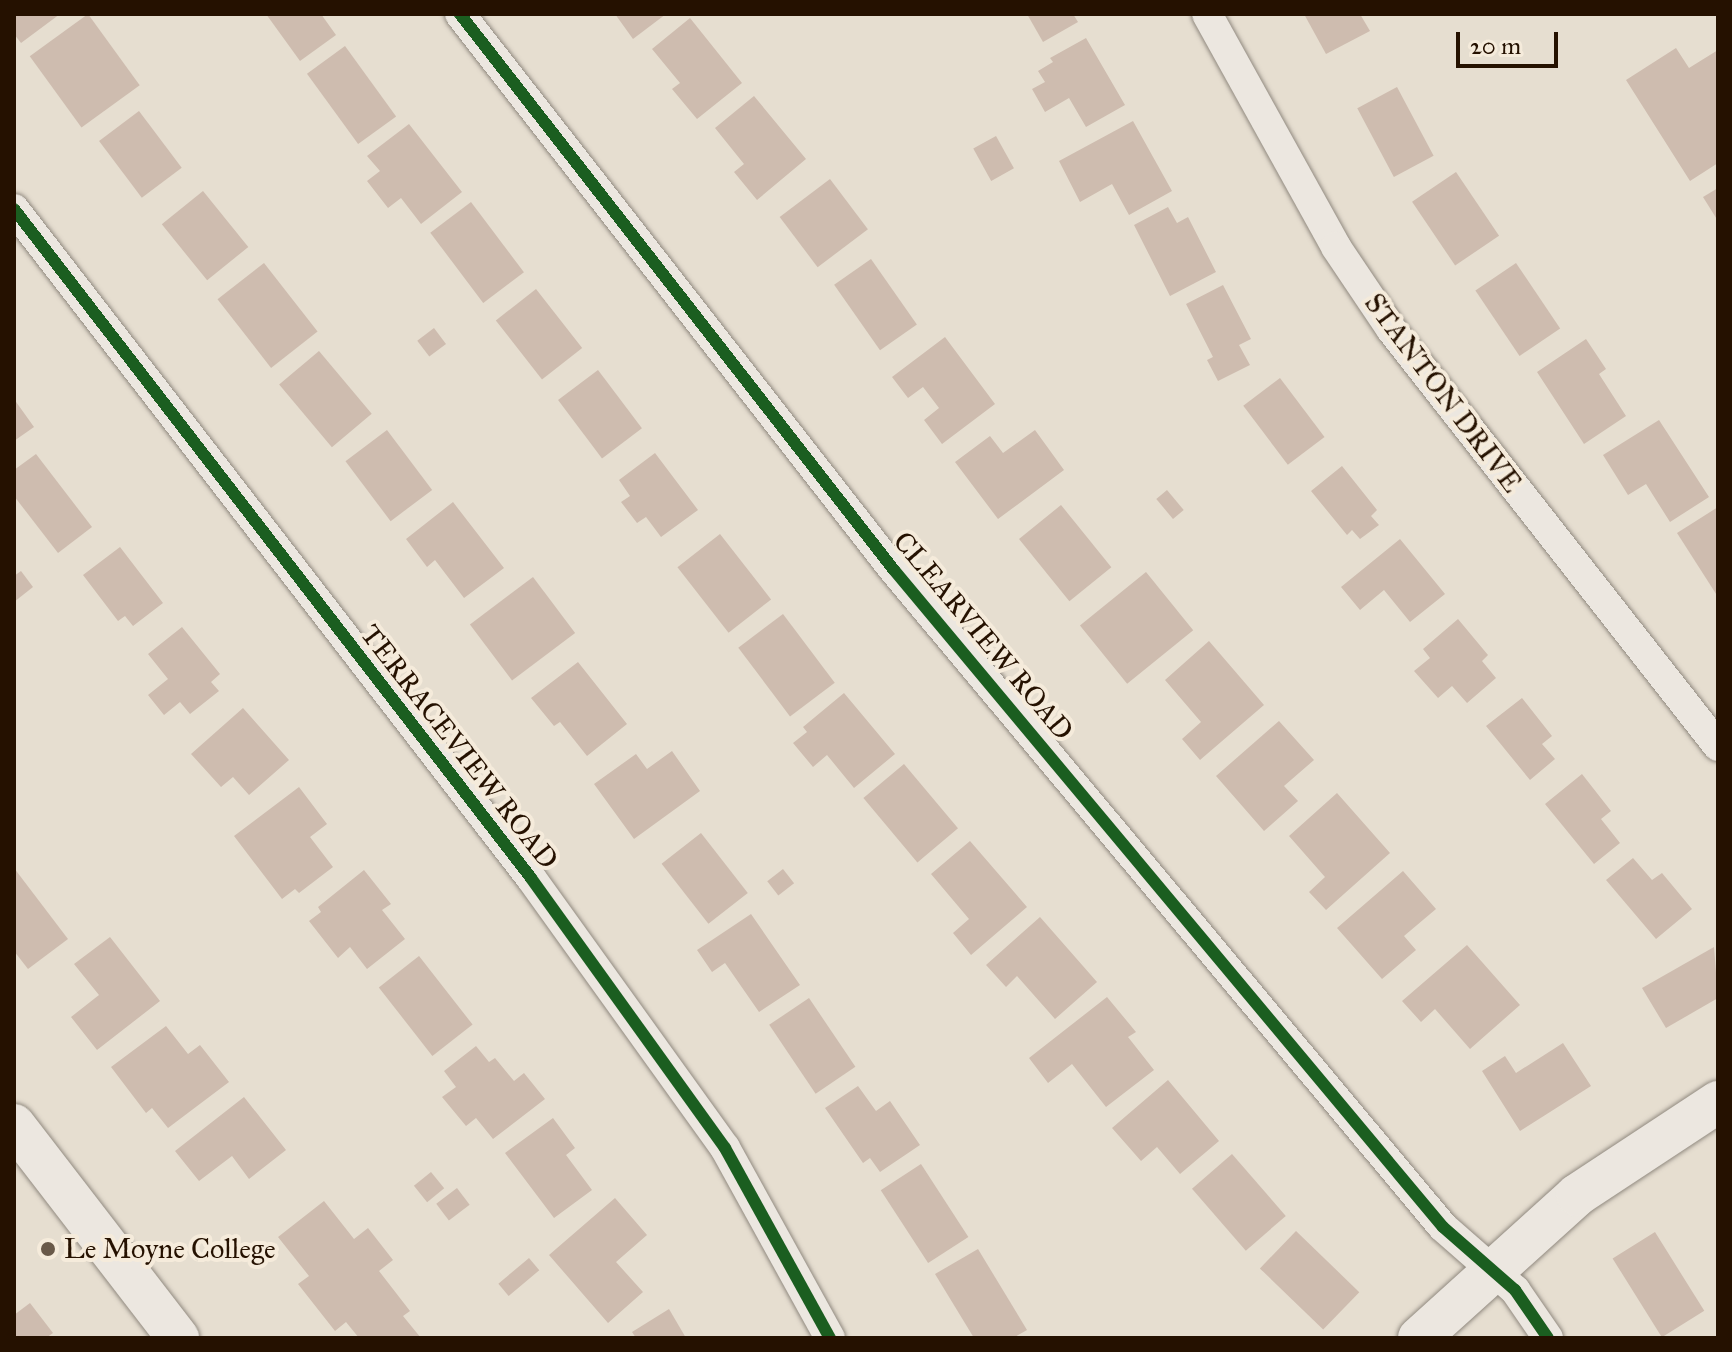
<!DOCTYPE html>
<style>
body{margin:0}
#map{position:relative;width:1732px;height:1352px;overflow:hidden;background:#e6ded0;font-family:"IM FELL Great Primer",serif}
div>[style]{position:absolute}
.building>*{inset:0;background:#cebcaf;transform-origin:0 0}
.roads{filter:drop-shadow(0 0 2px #918a80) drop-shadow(0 0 2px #918a80)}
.street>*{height:30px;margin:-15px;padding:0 15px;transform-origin:15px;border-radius:15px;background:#ece7e0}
.secondary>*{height:42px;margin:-21px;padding:0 21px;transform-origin:21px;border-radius:21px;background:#ece7e0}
.cycleway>*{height:12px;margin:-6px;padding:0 6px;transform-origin:6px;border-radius:6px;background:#1b5e20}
.dots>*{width:22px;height:22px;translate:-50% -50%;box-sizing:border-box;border:4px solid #f5ebdb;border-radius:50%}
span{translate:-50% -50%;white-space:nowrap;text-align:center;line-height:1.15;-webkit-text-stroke:8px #f5ebdb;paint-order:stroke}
.street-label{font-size:28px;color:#251100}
.poi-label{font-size:28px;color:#251100}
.left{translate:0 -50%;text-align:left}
.frame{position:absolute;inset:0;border:16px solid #251100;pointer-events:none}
.scale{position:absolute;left:1456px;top:32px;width:102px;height:36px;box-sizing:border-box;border:4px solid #251100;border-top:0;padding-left:10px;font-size:24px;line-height:28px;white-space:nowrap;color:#251100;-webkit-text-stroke:6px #f5ebdb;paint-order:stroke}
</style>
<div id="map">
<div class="building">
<div style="clip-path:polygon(14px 14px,60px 14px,21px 43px,14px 34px)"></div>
<div style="left:88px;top:14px;width:88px;height:72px;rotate:54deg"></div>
<div style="clip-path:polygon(266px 14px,321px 14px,336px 35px,300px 61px)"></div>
<div style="clip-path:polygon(615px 14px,666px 14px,633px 39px)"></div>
<div style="clip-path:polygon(1027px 14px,1073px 14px,1078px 22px,1043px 42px)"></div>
<div style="clip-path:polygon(1304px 14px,1360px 14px,1370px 31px,1326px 54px)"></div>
<div style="clip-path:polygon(690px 18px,742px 83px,697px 119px,672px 89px,680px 83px,652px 49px)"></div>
<div style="clip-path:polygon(1086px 38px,1125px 105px,1086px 127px,1069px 98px,1045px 112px,1032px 89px,1045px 82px,1038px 71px,1053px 62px,1050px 58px)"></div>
<div style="left:345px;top:46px;width:87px;height:47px;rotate:54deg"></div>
<div style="clip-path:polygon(1676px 48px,1689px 68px,1718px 50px,1718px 163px,1690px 181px,1626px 80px)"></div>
<div style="left:1397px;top:87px;width:78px;height:45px;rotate:62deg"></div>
<div style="clip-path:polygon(754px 96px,806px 159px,757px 200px,734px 172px,744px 164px,715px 128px)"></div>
<div style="left:139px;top:111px;width:71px;height:50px;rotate:53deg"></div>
<div style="clip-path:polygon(1133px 121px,1172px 191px,1129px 215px,1112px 184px,1080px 202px,1059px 161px)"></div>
<div style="clip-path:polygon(409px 124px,462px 192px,421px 224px,401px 198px,388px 208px,367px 181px,380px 171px,367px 156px)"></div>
<div style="left:996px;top:136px;width:37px;height:26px;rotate:61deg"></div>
<div style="left:1456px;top:172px;width:77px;height:53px;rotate:56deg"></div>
<div style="left:830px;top:179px;width:63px;height:63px;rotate:53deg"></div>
<div style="clip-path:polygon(1718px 188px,1718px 221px,1703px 197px)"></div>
<div style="left:203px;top:191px;width:72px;height:53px;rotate:51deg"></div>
<div style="left:471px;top:202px;width:88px;height:51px;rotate:53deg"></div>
<div style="clip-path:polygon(1168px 207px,1177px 223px,1188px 217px,1216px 272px,1170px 296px,1134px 225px)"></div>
<div style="left:871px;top:259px;width:80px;height:45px;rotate:55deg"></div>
<div style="left:264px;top:263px;width:87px;height:59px;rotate:52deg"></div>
<div style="left:1516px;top:263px;width:79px;height:49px;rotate:56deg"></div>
<div style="clip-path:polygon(1223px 285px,1251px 339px,1239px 345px,1250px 365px,1218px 381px,1207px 360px,1213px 357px,1186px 304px)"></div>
<div style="left:536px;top:289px;width:75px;height:51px;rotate:52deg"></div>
<div style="left:434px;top:328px;width:20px;height:21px;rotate:53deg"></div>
<div style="clip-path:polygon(945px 337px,995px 404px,942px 444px,924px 420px,939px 408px,923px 387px,908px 398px,892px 377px)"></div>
<div style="clip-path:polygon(1586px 339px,1606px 369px,1599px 374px,1626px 416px,1584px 444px,1537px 372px)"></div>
<div style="left:319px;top:351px;width:82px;height:52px;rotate:50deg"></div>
<div style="left:598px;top:370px;width:73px;height:50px;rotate:53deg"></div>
<div style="left:1280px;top:378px;width:74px;height:46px;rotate:53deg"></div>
<div style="clip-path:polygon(14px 399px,34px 427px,14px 441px)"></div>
<div style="clip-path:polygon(1659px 420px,1709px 497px,1670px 522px,1646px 484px,1628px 495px,1603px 455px)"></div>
<div style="left:387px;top:430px;width:75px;height:52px;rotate:53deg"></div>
<div style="clip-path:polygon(1035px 430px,1064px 470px,998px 519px,955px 462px,990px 436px,1003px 453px)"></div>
<div style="clip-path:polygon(655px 453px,698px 510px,661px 537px,646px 517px,637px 523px,621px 502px,630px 496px,619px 480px)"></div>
<div style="clip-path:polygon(36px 454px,92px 527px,58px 553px,14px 496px,14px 470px)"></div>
<div style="clip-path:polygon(1342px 466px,1377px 510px,1371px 516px,1379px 525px,1360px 539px,1352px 530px,1347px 535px,1311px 491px)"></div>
<div style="left:1167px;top:490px;width:26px;height:14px;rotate:50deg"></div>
<div style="clip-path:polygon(453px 502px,504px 568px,464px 598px,435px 560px,427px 567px,406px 539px)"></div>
<div style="left:1061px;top:505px;width:80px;height:54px;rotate:51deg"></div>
<div style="clip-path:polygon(1718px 507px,1718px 597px,1677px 533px)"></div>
<div style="left:720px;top:534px;width:83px;height:54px;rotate:52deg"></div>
<div style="clip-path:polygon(1400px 539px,1445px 594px,1410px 622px,1384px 590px,1360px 610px,1341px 587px)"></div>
<div style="clip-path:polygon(120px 547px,163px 603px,133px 626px,125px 616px,118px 621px,83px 575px)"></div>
<div style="clip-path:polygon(21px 571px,33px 587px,14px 602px,14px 576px)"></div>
<div style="left:1146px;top:572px;width:75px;height:85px;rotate:51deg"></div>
<div style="left:533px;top:577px;width:70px;height:79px;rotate:53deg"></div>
<div style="left:783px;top:614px;width:86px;height:56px;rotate:53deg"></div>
<div style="clip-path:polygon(1458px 619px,1488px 655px,1482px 661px,1496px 678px,1467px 703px,1452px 686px,1438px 698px,1414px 671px,1430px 658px,1423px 649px)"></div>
<div style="clip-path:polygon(182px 627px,220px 674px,211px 682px,219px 691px,190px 714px,180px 702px,164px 715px,148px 695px,168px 679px,148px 654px)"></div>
<div style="clip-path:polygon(1209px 641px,1264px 705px,1200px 760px,1182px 739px,1201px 722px,1165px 680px)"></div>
<div style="clip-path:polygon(578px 662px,627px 724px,587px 756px,560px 722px,554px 726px,531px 698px)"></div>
<div style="clip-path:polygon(844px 693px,895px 754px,854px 788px,827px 755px,813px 767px,793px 743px,807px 732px,803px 727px)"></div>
<div style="clip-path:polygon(1522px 698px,1552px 736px,1542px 744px,1555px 759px,1530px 780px,1486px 726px)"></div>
<div style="clip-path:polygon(243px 708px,289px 760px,249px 795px,233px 777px,221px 787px,191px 754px)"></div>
<div style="clip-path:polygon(1279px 721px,1314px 760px,1284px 786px,1298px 801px,1264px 831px,1216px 776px)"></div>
<div style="clip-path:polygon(672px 751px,700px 791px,634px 839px,594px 784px,636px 754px,647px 769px)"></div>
<div style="left:904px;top:764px;width:84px;height:53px;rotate:50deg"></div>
<div style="clip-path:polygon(1582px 774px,1611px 811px,1601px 819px,1620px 843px,1594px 864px,1545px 804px)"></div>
<div style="clip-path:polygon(299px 787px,327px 824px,310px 837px,333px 867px,299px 893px,295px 889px,282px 899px,234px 836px)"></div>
<div style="clip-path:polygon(1337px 793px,1390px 853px,1326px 910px,1309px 892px,1325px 877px,1289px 836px)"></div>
<div style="left:701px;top:833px;width:76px;height:50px;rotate:52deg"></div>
<div style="clip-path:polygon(970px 841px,1027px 907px,971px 955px,953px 933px,969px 919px,931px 874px)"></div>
<div style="clip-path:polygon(1633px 858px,1652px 880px,1662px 873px,1692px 909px,1656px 939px,1606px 880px)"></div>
<div style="clip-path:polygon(14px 868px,68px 939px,28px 969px,14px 951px)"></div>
<div style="left:783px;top:869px;width:18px;height:20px;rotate:52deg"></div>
<div style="clip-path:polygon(364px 870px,391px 904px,382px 910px,405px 939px,367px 969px,350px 947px,338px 958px,309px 921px,321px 912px,318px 907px)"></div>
<div style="clip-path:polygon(1403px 871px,1436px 909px,1404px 936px,1416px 950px,1382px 979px,1337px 928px)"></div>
<div style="clip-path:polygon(751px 914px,800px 985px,759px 1012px,725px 963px,712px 972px,697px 950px)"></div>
<div style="clip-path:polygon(1040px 917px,1097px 982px,1055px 1019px,1017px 976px,1006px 987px,986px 965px)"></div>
<div style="clip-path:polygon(110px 937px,160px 1001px,97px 1050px,71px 1017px,99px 995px,74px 964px)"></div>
<div style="clip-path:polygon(1467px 945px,1520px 1005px,1470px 1049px,1435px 1009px,1421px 1022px,1402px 1001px)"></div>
<div style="clip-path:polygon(1714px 947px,1718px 998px,1666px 1028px,1642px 988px)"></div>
<div style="left:419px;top:956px;width:87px;height:51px;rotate:52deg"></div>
<div style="clip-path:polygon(1107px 997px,1136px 1032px,1128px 1037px,1154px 1070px,1106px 1107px,1072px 1064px,1048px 1083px,1029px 1058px)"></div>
<div style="left:809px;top:998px;width:83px;height:48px;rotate:56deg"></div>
<div style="clip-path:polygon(166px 1026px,188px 1054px,200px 1045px,229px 1082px,168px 1128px,152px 1108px,146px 1113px,111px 1067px)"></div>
<div style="clip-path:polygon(1563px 1043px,1591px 1086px,1520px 1131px,1482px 1071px,1505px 1056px,1516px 1073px)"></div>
<div style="clip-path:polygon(476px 1046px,489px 1062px,495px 1058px,514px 1081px,524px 1073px,545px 1099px,493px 1139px,476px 1118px,466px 1126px,442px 1097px,456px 1087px,444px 1071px)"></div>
<div style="clip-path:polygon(1168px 1080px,1219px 1141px,1180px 1174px,1157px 1147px,1141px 1161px,1112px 1128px)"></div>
<div style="clip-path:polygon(858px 1086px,876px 1111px,890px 1101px,920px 1145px,880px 1172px,870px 1158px,863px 1163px,825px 1108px)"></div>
<div style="clip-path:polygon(244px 1097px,286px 1150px,249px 1179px,232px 1156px,199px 1181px,175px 1151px)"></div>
<div style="clip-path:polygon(553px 1118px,575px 1148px,566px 1155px,592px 1190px,554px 1218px,505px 1153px)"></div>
<div style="left:1232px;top:1154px;width:82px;height:53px;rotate:49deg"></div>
<div style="left:921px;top:1164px;width:87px;height:48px;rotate:57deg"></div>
<div style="left:431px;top:1172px;width:21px;height:22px;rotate:51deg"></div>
<div style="left:457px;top:1188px;width:21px;height:26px;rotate:53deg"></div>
<div style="clip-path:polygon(615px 1198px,647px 1235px,616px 1262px,643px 1292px,608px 1323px,549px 1255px)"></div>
<div style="clip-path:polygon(324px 1201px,354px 1239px,368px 1228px,393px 1260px,379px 1271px,410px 1311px,403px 1316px,421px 1338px,359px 1338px,346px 1322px,335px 1331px,298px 1284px,309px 1276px,278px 1237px)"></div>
<div style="left:1296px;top:1231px;width:88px;height:52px;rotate:44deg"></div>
<div style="left:1655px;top:1232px;width:93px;height:50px;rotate:58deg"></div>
<div style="clip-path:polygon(978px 1249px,1027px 1330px,1013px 1338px,974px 1338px,935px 1274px)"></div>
<div style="left:529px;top:1258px;width:16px;height:40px;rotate:50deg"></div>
<div style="clip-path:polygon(30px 1303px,53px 1333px,46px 1338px,14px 1338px,14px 1315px)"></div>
<div style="clip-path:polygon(669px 1309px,686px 1338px,636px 1338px,632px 1332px)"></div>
</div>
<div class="roads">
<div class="street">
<div style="left:460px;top:14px;width:705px;rotate:52.03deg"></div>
<div style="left:894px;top:570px;width:856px;rotate:50.12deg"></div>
<div style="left:1443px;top:1227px;width:96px;rotate:41.2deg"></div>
<div style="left:1515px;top:1290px;width:58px;rotate:55.5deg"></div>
<div style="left:1207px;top:14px;width:266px;rotate:61deg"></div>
<div style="left:1336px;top:247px;width:99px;rotate:56.1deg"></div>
<div style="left:1391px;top:329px;width:530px;rotate:51.9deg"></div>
<div style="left:14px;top:209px;width:845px;rotate:52.3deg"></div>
<div style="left:531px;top:878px;width:332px;rotate:54.3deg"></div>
<div style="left:725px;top:1148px;width:217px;rotate:61.1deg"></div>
</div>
<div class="secondary">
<div style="left:14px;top:1125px;width:269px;rotate:52.4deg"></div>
<div style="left:1419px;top:1338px;width:213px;rotate:-42.1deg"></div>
<div style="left:1577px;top:1195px;width:169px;rotate:-33.4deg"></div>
</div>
</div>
<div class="cycleway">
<div style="left:460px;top:14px;width:705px;rotate:52.03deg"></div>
<div style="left:894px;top:570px;width:856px;rotate:50.12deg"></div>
<div style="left:1443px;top:1227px;width:96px;rotate:41.2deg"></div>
<div style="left:1515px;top:1290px;width:58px;rotate:55.5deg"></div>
<div style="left:14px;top:209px;width:845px;rotate:52.3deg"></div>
<div style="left:531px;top:878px;width:332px;rotate:54.3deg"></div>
<div style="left:725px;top:1148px;width:217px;rotate:61.1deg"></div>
</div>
<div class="dots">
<div style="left:48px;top:1249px;background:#695949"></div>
</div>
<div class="street-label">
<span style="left:1443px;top:393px;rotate:53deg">STANTON DRIVE</span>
<span style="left:983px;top:636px;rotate:50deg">CLEARVIEW ROAD</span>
<span style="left:459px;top:747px;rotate:52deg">TERRACEVIEW ROAD</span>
</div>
<div class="poi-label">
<span class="left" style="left:64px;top:1249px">Le Moyne College</span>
</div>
<div class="frame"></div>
<div class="scale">20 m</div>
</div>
